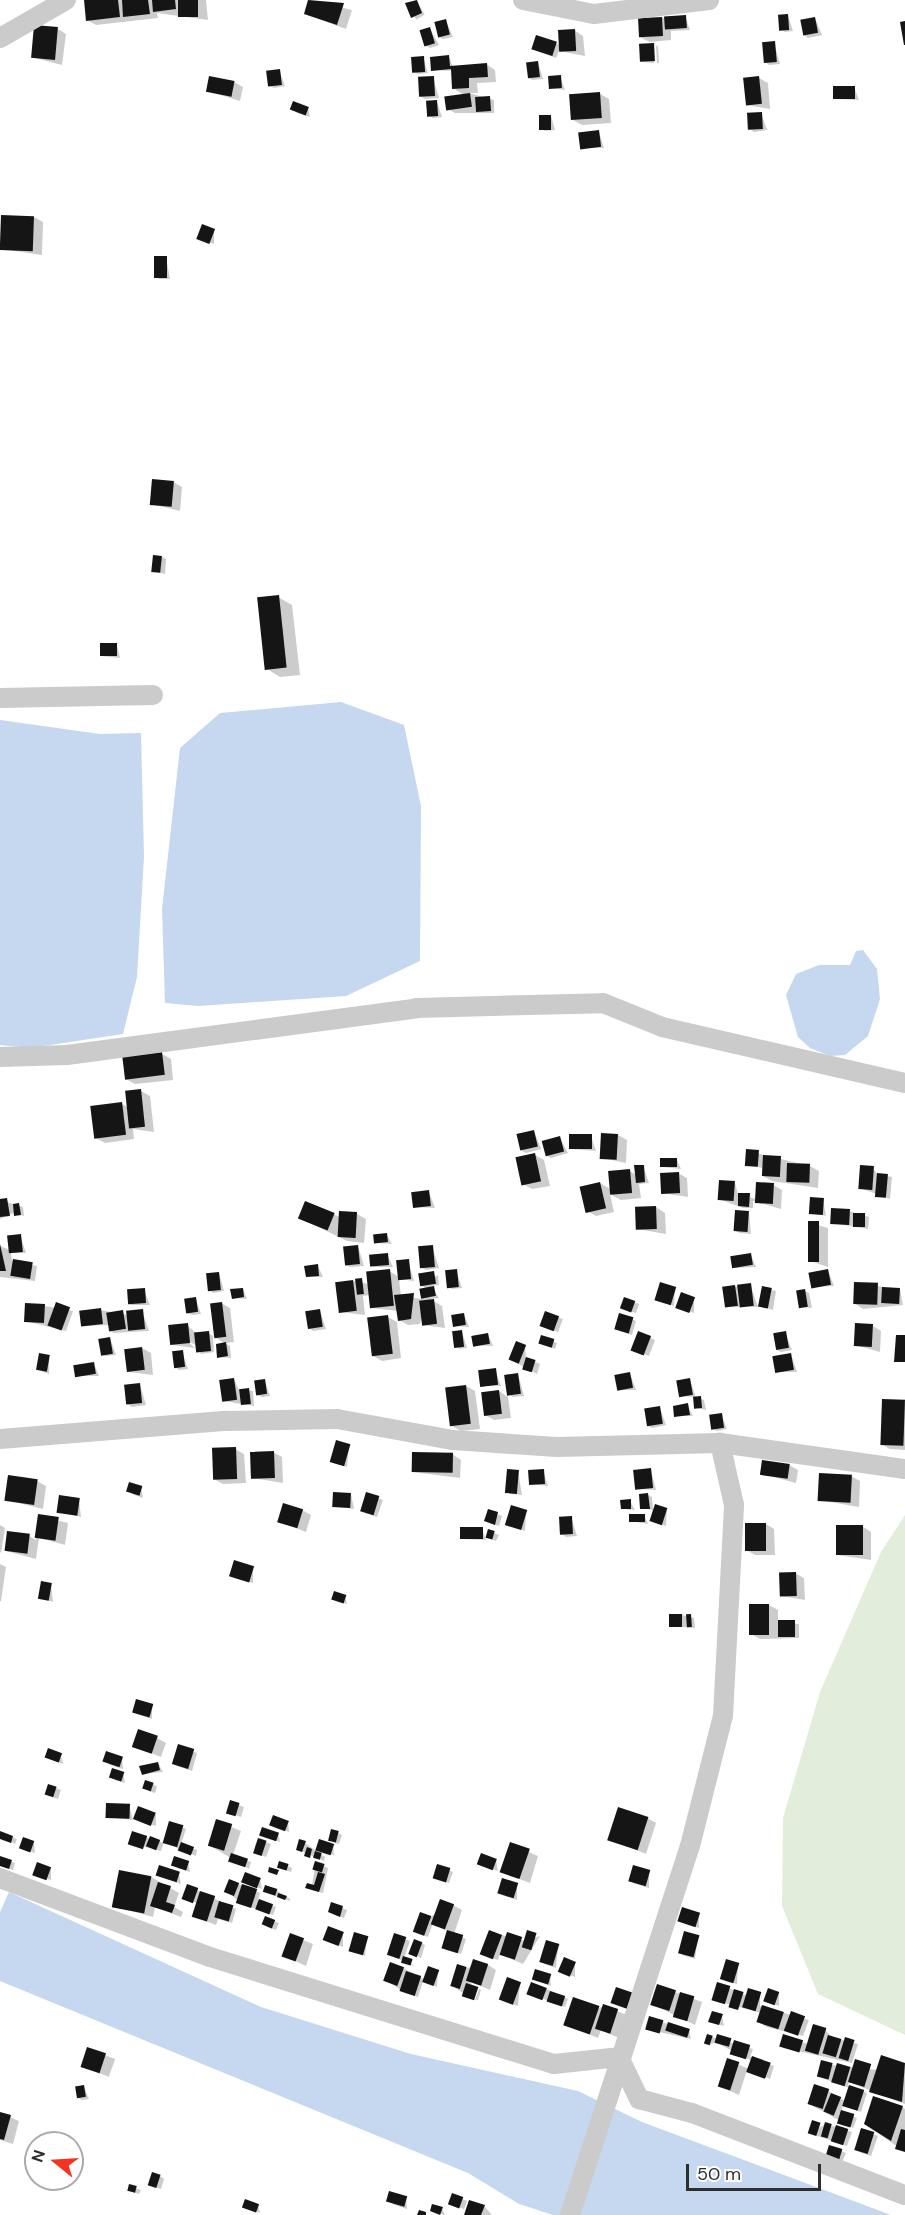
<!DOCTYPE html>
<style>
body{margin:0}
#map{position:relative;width:905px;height:2215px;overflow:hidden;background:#fff;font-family:"DM Sans",sans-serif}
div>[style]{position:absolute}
.green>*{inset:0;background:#e2eddb}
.water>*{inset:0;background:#c5d8ef}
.shadow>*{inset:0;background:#0003;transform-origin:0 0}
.building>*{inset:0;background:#151515;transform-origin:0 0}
.minor>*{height:20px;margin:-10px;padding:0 10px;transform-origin:10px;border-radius:10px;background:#cbcbcb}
span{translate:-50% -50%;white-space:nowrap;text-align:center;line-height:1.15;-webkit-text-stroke:6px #fff;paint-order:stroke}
.north{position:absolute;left:24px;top:2131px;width:60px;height:60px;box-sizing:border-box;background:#fff;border:2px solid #ababab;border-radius:50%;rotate:288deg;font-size:16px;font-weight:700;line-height:24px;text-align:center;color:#2e2e2e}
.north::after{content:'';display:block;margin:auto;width:21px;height:27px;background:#f63220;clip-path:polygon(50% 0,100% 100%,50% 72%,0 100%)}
.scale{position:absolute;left:686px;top:2164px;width:135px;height:27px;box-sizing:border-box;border:3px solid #2e2e2e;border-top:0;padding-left:8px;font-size:18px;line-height:21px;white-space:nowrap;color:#2e2e2e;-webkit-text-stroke:4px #fff;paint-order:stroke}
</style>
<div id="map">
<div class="green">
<div style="clip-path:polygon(905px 1515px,905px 2035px,818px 1994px,782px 1906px,783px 1818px,820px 1692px,881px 1552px)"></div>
</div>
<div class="water">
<div style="clip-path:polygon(341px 702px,404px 725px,421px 806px,420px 961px,346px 996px,198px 1006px,165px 1003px,162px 909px,180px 748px,220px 713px)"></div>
<div style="clip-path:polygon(0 720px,100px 734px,141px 733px,144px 856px,137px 977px,123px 1034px,30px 1048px,0 1045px)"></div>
<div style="clip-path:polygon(863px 950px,877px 969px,880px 999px,868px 1036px,845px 1055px,830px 1056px,810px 1048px,798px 1037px,786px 995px,796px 974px,819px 965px,850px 965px,856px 951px)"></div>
<div style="clip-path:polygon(9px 1892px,261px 2007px,411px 2054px,578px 2091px,642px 2122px,891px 2215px,553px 2215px,519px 2204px,468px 2173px,0 1981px,0 1912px)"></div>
</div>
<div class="shadow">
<div style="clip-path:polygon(98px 0,206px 0,208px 20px,157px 13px,158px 18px,96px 25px,87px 20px)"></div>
<div style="clip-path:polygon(310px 0,352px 10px,346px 29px,305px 14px)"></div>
<div style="left:416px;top:0;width:17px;height:10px;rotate:59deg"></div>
<div style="clip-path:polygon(685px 16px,690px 30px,671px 31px,671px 40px,649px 42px,654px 44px,654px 63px,642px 62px,641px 45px,653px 44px,640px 37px,639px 20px)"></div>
<div style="clip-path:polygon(788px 16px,793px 31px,785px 32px,780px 29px)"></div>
<div style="clip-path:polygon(815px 18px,822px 35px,808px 38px,804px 35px)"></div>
<div style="clip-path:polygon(446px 21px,453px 37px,443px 39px,439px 37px)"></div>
<div style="clip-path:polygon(58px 29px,66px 34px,62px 65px,31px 57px)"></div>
<div style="clip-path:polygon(430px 29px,439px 45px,430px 48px,426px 45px)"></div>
<div style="clip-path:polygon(574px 30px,583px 36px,585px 56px,559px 51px,556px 58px,537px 51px,537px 37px,560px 45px)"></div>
<div style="clip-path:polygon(774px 43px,780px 64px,769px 65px,765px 62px)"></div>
<div style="clip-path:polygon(656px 45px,658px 47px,659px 63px,657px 63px)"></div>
<div style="clip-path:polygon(449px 57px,453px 67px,486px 64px,495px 70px,496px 82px,477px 83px,478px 93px,469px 93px,494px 100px,494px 113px,455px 113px,446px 108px,464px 95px,454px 89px,453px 71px,432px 70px)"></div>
<div style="clip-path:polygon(423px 58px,428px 73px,418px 74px,414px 72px)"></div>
<div style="clip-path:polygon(538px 62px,543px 79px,532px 80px,528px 77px)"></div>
<div style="clip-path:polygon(279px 70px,285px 86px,274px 88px,270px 86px)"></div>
<div style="clip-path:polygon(560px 77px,565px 90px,550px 88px)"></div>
<div style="clip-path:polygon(433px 78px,439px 98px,425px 99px,421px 97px)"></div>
<div style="clip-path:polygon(759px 78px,768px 83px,770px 109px,747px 105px)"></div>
<div style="clip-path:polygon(234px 82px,243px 87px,240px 101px,208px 91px)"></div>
<div style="clip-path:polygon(854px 87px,859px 100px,836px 99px)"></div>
<div style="clip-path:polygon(600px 94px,609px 99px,611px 123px,582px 125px,573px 120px)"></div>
<div style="clip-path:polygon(437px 102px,442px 117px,433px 118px,429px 116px)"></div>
<div style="clip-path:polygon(308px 108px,310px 117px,295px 112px)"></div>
<div style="clip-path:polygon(761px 113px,767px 130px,754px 132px,750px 129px)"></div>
<div style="clip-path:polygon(551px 116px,555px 130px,545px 131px,541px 129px)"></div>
<div style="clip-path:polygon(599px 132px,604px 148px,581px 148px)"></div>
<div style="clip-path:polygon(34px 217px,43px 222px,42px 255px,1px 249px)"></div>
<div style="clip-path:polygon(214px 230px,214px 244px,203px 240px)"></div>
<div style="clip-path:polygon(166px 257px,170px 279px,159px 279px,155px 277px)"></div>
<div style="clip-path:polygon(173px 482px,182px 487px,180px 511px,151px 504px)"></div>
<div style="clip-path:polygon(162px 557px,166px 559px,165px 574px,153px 571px)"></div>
<div style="clip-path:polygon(278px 597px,292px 605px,300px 675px,280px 677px,267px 669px)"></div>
<div style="clip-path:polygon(117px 645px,120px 658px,101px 656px)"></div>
<div style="clip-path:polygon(162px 1054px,171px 1059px,173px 1080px,135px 1084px,126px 1079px)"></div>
<div style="clip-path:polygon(141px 1091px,150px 1096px,154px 1132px,133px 1129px,134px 1139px,105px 1143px,96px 1138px,122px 1104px,129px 1108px)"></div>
<div style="clip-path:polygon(534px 1131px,541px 1149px,526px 1153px,522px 1151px)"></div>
<div style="clip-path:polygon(618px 1135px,627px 1140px,626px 1163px,602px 1158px)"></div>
<div style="clip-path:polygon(591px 1136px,596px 1151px,571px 1149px)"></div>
<div style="clip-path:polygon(560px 1138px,568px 1153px,551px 1158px,547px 1156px)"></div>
<div style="clip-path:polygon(747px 1151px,810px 1166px,819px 1171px,818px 1188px,772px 1181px,763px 1176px,763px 1168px,746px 1165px)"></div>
<div style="clip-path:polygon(535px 1155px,544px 1160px,550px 1186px,532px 1189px,523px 1184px)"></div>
<div style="clip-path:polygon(677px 1160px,681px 1169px,662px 1167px)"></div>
<div style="clip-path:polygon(643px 1166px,649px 1183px,639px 1184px,641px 1198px,621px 1200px,610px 1194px,614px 1212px,596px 1216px,587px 1211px,600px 1183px,612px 1190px,630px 1171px,636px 1175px)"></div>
<div style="clip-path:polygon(873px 1168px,877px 1174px,892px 1177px,890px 1199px,860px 1188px)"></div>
<div style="clip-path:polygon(678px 1173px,687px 1178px,688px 1197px,662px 1193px)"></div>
<div style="clip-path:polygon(735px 1183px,738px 1194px,756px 1199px,773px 1185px,782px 1190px,781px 1209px,753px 1201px,753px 1208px,743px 1208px,719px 1199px)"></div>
<div style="clip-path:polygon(429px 1192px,435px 1208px,414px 1207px)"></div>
<div style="clip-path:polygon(823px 1199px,826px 1216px,811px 1213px)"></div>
<div style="clip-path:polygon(0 1200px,23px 1207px,24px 1216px,13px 1213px,0 1219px)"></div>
<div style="clip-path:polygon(306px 1203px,340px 1217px,357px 1214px,366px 1219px,364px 1243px,347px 1241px,300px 1218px)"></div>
<div style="clip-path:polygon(656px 1207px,665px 1213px,666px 1234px,637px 1229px,636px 1208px)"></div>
<div style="clip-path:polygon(849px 1211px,869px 1217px,868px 1229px,832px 1223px)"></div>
<div style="clip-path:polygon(749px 1212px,751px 1234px,740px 1233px,736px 1231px)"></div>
<div style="clip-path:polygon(810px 1223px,828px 1228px,828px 1267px,810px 1261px)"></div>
<div style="clip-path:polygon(20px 1235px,26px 1253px,11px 1253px,12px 1261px,37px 1266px,35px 1281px,0 1277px,0 1246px,10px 1250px)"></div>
<div style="clip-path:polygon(387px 1235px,392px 1244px,376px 1243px)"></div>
<div style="clip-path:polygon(358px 1246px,364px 1266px,350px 1267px,346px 1265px)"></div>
<div style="clip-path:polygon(432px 1246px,439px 1268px,426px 1270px,422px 1268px)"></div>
<div style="clip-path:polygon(387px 1254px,393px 1267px,372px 1267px)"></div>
<div style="clip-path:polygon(751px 1255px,756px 1267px,733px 1268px)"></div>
<div style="clip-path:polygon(408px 1260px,414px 1281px,399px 1279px,401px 1296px,422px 1299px,421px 1289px,427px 1289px,421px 1285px,438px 1275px,439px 1285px,431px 1286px,439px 1298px,430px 1299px,442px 1306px,445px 1328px,423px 1325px,422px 1315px,420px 1324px,408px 1325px,399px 1320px,398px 1311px,372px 1308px,370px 1295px,363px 1296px,365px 1315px,340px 1312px,353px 1281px,369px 1284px,389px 1271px,399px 1277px)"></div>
<div style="clip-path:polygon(318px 1266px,323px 1277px,307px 1277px)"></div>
<div style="clip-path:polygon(456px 1270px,462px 1288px,452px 1289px,448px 1287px)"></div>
<div style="clip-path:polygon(828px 1270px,834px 1286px,812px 1287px)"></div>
<div style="clip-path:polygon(219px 1273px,224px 1291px,213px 1293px,209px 1290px)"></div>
<div style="clip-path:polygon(855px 1283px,900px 1289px,903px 1305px,863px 1309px,854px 1303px)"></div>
<div style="clip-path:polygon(750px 1284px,758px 1307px,727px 1307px,735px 1287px)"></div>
<div style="clip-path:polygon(763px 1288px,776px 1291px,773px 1310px,760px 1306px)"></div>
<div style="clip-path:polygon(243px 1289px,247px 1299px,233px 1298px)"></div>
<div style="clip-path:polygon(675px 1289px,674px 1306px,660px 1301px)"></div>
<div style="clip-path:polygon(144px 1290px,150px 1305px,130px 1305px)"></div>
<div style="clip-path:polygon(805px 1291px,809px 1293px,812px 1308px,801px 1307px)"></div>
<div style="clip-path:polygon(694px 1298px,694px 1313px,682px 1309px)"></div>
<div style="clip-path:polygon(196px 1299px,201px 1314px,192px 1315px,188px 1313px)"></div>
<div style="clip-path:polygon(625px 1299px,639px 1304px,636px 1313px,626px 1310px)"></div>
<div style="clip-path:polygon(221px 1303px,230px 1308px,234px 1342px,225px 1343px,230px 1346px,231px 1358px,219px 1357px,226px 1344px,213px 1336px,214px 1352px,201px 1354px,197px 1346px,184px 1338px,195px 1348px,172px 1345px,187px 1325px,197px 1334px,208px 1333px,215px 1337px)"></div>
<div style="clip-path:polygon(45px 1306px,73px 1311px,66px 1331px,25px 1321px)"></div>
<div style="clip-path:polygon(100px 1310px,128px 1315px,142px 1311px,149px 1331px,113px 1333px,109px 1325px,82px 1326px)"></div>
<div style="clip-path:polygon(320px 1311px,326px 1329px,313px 1331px,309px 1328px)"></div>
<div style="clip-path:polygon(546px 1313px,563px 1319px,558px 1332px,545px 1327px)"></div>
<div style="clip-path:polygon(464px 1314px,469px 1327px,454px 1326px)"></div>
<div style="clip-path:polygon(620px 1314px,636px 1321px,632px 1335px,619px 1331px)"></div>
<div style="clip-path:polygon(388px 1317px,397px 1322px,401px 1358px,382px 1361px,373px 1356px)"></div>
<div style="clip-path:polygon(873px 1326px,881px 1331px,880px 1352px,855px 1345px)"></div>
<div style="clip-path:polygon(462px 1332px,467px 1348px,460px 1349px,456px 1347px)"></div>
<div style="clip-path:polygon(639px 1333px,655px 1340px,649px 1356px,637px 1352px)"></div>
<div style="clip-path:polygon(785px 1333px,792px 1350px,781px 1352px,777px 1350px)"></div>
<div style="clip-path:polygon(488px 1334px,493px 1346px,474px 1345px)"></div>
<div style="clip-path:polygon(542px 1337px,557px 1343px,555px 1349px,544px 1345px)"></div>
<div style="clip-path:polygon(110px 1338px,116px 1355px,106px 1356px,102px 1354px)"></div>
<div style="clip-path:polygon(525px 1346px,526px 1358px,540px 1364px,537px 1374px,515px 1362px)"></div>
<div style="clip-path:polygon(142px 1348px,151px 1353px,153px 1375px,129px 1372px)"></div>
<div style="clip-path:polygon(182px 1352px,188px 1369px,179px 1370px,175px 1367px)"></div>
<div style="clip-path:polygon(791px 1354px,797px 1372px,776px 1372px)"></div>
<div style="clip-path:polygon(49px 1357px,49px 1374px,36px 1369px)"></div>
<div style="clip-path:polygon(94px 1364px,99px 1376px,76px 1376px)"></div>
<div style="clip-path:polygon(495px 1370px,501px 1386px,481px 1386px)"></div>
<div style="clip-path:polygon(518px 1374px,524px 1396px,513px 1397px,509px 1395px)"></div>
<div style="clip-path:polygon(630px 1374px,636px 1390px,618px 1390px)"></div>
<div style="clip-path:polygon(234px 1379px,239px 1390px,253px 1391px,254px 1406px,223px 1401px)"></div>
<div style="clip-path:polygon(690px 1380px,696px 1398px,704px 1400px,706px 1410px,697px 1408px,694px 1397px,680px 1396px)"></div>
<div style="clip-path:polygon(265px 1381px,270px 1396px,262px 1397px,258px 1395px)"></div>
<div style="clip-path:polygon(140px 1385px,146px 1405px,132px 1407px,128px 1404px)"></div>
<div style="clip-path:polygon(466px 1386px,475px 1391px,480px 1429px,461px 1431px,452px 1426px)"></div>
<div style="clip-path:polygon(499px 1391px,508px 1397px,511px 1418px,494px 1420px,485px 1415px)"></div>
<div style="clip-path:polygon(905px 1402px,905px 1450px,890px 1449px,881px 1444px)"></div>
<div style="clip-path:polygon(687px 1405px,693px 1416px,676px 1416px)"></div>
<div style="clip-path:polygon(660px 1408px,666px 1425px,652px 1428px,648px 1426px)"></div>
<div style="clip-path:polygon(721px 1414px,727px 1429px,717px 1431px,713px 1429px)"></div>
<div style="clip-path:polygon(349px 1445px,347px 1467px,334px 1463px)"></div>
<div style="clip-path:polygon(235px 1449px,244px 1454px,246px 1483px,223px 1484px,214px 1479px)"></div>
<div style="clip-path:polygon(273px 1452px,282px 1457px,283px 1483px,252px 1478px)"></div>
<div style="clip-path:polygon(452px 1454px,461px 1460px,460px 1478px,413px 1472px)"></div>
<div style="clip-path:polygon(789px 1465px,798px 1470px,796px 1483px,762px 1474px)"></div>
<div style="clip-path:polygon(651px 1470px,656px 1490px,637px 1489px)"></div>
<div style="clip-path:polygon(518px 1471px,522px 1495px,511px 1494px,507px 1492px)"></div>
<div style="clip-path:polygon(543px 1471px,548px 1486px,531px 1484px)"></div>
<div style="clip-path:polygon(851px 1476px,860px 1481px,859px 1507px,819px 1500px)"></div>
<div style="clip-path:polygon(37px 1481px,46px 1486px,43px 1509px,6px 1500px)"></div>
<div style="clip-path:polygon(141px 1487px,143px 1498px,132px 1494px)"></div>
<div style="clip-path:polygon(351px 1494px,354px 1509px,334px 1506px)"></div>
<div style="clip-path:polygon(367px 1494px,383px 1500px,377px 1517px,365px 1513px)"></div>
<div style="clip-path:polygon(648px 1495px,652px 1497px,653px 1510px,641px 1508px)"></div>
<div style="clip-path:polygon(79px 1500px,81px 1517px,58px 1512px)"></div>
<div style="clip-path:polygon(630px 1501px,635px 1510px,623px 1509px)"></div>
<div style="clip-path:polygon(667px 1509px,666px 1526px,655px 1522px)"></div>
<div style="clip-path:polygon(302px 1510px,311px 1515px,306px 1532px,278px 1521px)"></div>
<div style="clip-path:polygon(489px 1511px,502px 1516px,499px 1526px,490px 1523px)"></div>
<div style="clip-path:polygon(526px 1511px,525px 1531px,510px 1526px)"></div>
<div style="clip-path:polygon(644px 1515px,648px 1524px,630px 1521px)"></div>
<div style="clip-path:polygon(39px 1516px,68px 1523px,65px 1545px,39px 1538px,36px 1559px,6px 1551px,29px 1536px,36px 1540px)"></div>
<div style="clip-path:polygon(571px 1517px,577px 1536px,566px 1537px,562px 1534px)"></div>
<div style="clip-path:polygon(766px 1524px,774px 1529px,775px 1555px,755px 1555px,746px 1550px)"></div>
<div style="clip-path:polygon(0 1525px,5px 1528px,1px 1553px,0 1552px)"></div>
<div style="clip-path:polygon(862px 1526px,871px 1532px,871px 1560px,837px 1555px)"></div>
<div style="clip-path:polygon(482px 1529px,486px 1540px,461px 1539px)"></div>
<div style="clip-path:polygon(489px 1531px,499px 1535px,496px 1541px,491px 1539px)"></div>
<div style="clip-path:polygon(0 1564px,6px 1567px,1px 1601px,0 1601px)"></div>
<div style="clip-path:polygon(253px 1568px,253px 1583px,234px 1578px)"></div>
<div style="clip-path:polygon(795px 1573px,804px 1578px,805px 1600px,781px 1596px)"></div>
<div style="clip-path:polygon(51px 1584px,53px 1602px,40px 1598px)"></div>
<div style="clip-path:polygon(345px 1596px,347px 1604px,337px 1601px)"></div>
<div style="clip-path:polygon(769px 1605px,778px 1610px,778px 1622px,799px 1624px,799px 1638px,760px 1639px,751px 1634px)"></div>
<div style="clip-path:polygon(682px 1615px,694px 1618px,695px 1628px,671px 1626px)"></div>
<div style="clip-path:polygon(152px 1706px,152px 1719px,137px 1714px)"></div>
<div style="clip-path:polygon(157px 1738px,166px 1743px,161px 1757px,134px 1746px)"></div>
<div style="clip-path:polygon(179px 1746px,197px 1753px,192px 1771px,177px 1766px)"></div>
<div style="clip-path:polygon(61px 1755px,63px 1764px,50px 1759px)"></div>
<div style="clip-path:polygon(122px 1758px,123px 1769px,108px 1764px)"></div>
<div style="clip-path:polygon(158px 1763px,163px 1772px,143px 1774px)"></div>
<div style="clip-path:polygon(123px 1773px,125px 1783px,114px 1780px)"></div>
<div style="clip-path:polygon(153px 1784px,157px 1787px,155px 1793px,148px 1791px)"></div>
<div style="clip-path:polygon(49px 1785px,61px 1790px,58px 1799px,50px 1796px)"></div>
<div style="clip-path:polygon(231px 1802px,244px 1807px,241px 1817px,229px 1813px)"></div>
<div style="clip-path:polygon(129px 1805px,133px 1820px,108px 1817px)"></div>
<div style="clip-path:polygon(156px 1814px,156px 1826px,139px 1821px)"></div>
<div style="clip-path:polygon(647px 1818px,656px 1823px,646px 1854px,609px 1839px)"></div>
<div style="clip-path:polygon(217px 1821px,241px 1831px,233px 1855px,251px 1862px,249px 1869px,209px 1845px)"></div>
<div style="clip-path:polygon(170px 1822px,186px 1829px,181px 1844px,197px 1850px,196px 1856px,164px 1842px,161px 1851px,130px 1843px,133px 1833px,163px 1843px)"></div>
<div style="clip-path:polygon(288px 1822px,289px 1832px,275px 1827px)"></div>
<div style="left:1px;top:1833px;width:17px;height:5px;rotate:21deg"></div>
<div style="clip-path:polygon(338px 1833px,342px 1835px,339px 1844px,333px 1842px)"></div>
<div style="clip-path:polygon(278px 1834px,280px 1842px,265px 1837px)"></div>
<div style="clip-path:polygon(259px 1840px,271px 1844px,266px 1857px,258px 1854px)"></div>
<div style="clip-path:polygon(34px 1842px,35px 1853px,25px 1850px)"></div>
<div style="clip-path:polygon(305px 1843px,325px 1857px,324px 1861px,301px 1851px)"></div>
<div style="clip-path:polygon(510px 1844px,538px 1856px,530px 1883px,501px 1872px)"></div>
<div style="clip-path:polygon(333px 1845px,334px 1855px,321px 1851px)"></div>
<div style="clip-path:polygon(0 1858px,15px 1863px,13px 1870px,0 1866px)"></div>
<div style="clip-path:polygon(496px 1860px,498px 1871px,483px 1866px)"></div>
<div style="clip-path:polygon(188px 1862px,190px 1872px,177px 1868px)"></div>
<div style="clip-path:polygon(316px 1863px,328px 1868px,323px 1893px,311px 1890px)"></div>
<div style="clip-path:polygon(288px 1866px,292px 1868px,291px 1872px,282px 1869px)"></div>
<div style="clip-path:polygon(438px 1866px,453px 1872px,449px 1883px,438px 1879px)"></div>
<div style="clip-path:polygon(51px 1868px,51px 1880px,38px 1876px)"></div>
<div style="clip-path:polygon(121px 1872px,151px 1877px,179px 1893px,174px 1907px,183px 1912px,181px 1917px,155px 1907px,153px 1917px,114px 1906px)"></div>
<div style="clip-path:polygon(649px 1872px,649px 1888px,633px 1883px)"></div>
<div style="clip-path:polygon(179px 1874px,181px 1884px,161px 1877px)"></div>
<div style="clip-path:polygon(260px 1879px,262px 1889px,247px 1884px)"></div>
<div style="clip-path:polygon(238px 1884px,260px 1893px,258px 1900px,276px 1907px,273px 1915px,242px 1904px,230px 1894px)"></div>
<div style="clip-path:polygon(517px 1885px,517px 1900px,502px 1895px)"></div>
<div style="clip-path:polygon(197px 1890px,236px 1909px,232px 1923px,218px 1919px,216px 1925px,193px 1916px,197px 1903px,188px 1900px)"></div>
<div style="clip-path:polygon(276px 1890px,290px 1899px,290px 1901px,268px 1893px)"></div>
<div style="clip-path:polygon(332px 1904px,347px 1910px,344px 1918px,333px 1914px)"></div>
<div style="clip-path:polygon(453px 1905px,462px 1910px,454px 1934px,466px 1939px,461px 1954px,446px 1950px,448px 1931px,433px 1923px,428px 1937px,419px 1934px,430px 1917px)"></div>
<div style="clip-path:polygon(699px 1914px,699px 1928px,679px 1921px)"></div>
<div style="clip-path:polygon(266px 1918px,279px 1923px,276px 1930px,267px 1927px)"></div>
<div style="clip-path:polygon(490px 1932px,525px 1941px,540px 1936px,523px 1964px,500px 1954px,498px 1960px,487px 1957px)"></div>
<div style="clip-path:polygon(343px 1933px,343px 1947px,329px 1942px)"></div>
<div style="clip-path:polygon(291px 1935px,313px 1944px,306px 1966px,284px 1956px)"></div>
<div style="clip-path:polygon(395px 1935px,410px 1941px,404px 1958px,415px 1967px,393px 1956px)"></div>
<div style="clip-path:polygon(698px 1937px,695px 1959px,682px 1955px)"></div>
<div style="clip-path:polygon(367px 1938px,365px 1956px,353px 1952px)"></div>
<div style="clip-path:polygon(421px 1943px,425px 1945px,421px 1958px,415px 1955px)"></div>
<div style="clip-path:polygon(558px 1946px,556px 1968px,544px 1964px)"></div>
<div style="clip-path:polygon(575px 1963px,575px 1977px,564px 1973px)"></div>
<div style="clip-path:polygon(738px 1964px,737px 1984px,725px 1981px)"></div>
<div style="clip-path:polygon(488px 1965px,496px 1970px,490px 1990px,467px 1980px,476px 1988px,473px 1999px,455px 1988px,466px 1968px)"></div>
<div style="clip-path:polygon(403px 1968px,425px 1980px,438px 1971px,437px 1987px,423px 1981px,418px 1997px,405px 1993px,389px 1982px)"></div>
<div style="clip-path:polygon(550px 1975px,551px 1986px,537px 1981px)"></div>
<div style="clip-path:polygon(520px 1983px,518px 2006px,506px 2002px)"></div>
<div style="clip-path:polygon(729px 1988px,747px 1996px,760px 1993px,760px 2006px,809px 2020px,803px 2036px,767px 2027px,758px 2022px,761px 2013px,717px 2001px)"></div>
<div style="clip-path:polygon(479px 1989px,481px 1990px,478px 2000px,475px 2000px)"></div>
<div style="clip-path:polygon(547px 1989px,568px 1999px,565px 2007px,533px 1995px)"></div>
<div style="clip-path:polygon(675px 1992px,702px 2002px,695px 2025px,652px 2004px)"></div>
<div style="clip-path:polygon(779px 1993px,779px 2006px,770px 2003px)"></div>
<div style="clip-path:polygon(604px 2006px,627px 2015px,619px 2038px,601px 2030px,598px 2038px,565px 2024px)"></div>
<div style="clip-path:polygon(722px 2016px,724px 2026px,714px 2023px)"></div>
<div style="clip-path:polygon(650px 2018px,689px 2031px,691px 2039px,650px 2030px)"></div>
<div style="clip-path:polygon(825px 2030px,833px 2038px,858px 2044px,852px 2063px,784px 2048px,784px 2036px,808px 2044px)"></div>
<div style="clip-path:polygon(712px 2037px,753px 2049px,750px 2057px,774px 2066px,770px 2079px,747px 2070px,739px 2095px,719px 2086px,728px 2060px,749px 2069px,752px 2061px,715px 2042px,710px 2045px)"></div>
<div style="left:88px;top:2049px;width:29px;height:19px;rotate:20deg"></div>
<div style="clip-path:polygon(882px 2057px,905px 2065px,905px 2104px,849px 2082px,848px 2086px,867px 2093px,861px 2112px,843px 2105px,841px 2112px,857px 2118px,853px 2128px,813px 2106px,828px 2091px,845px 2101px,849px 2088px,822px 2078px,832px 2065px,878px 2070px)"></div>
<div style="clip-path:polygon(84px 2087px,89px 2099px,82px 2100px,78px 2098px)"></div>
<div style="clip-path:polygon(902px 2107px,905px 2109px,905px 2152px,865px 2124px)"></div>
<div style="clip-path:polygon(0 2113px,19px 2121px,13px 2144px,0 2140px)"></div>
<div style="clip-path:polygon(826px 2124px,852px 2132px,847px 2146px,809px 2133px)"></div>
<div style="clip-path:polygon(862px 2130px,878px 2136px,871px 2156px,859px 2152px)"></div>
<div style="clip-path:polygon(830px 2146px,846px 2153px,841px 2165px)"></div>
<div style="clip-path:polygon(160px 2176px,164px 2179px,161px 2189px,154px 2187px)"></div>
<div style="clip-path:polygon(130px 2186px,141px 2190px,139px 2194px,133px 2192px)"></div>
<div style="clip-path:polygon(453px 2195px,467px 2201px,464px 2209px,454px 2206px)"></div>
<div style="clip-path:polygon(406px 2197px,407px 2209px,392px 2204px)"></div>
<div style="clip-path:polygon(258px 2205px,260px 2213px,248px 2209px)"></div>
<div style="clip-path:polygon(484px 2206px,492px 2215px,466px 2215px)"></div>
<div style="clip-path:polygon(442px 2209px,445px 2215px,435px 2213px)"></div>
</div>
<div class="building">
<div style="clip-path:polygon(84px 0,118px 0,120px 17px,86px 21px)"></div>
<div style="clip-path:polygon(122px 0,148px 0,150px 14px,123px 17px)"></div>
<div style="clip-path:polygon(152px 0,175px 0,176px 9px,153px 12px)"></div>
<div style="left:178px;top:0;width:20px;height:17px"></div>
<div style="clip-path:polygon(308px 0,344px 3px,337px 25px,304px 14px)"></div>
<div style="clip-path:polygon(417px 0,422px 13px,411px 18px,405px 3px)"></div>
<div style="left:788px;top:14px;width:16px;height:10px;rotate:86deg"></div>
<div style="left:686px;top:15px;width:13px;height:22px;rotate:86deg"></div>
<div style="left:662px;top:17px;width:19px;height:24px;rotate:87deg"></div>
<div style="left:815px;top:17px;width:16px;height:15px;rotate:79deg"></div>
<div style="left:446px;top:19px;width:16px;height:12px;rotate:76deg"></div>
<div style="clip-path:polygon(905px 21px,905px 45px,904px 45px,900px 22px)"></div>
<div style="left:34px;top:25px;width:24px;height:33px;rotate:5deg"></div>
<div style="left:430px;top:27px;width:17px;height:11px;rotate:73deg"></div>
<div style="left:575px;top:29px;width:22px;height:17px;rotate:87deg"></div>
<div style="left:536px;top:35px;width:22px;height:15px;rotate:18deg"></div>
<div style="left:775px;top:41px;width:21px;height:13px;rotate:85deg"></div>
<div style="left:654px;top:43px;width:18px;height:15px;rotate:87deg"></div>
<div style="clip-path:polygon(449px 55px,450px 66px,487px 63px,488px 77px,469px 78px,469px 88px,452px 89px,451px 69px,431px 71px,430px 57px)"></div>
<div style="left:424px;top:56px;width:16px;height:13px;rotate:86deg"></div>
<div style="left:538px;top:61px;width:16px;height:12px;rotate:83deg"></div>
<div style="left:280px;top:69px;width:16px;height:14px;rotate:83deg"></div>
<div style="left:561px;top:75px;width:13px;height:13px;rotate:86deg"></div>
<div style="left:209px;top:76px;width:26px;height:16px;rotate:11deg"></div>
<div style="left:434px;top:76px;width:20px;height:16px;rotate:87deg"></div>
<div style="left:759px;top:76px;width:28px;height:16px;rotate:84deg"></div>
<div style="left:855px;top:86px;width:13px;height:22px;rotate:90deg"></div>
<div style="left:600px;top:92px;width:26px;height:31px;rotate:86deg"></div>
<div style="left:470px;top:93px;width:14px;height:26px;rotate:82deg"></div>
<div style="left:490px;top:96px;width:15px;height:15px;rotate:86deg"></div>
<div style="left:437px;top:100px;width:16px;height:11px;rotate:86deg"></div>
<div style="left:293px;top:101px;width:17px;height:9px;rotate:21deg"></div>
<div style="left:762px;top:112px;width:17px;height:15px;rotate:87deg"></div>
<div style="left:539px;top:115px;width:12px;height:15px"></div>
<div style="left:599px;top:130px;width:17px;height:21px;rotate:83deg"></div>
<div style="left:1px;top:215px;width:33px;height:35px;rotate:2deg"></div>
<div style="left:202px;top:224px;width:14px;height:16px;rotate:21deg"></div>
<div style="left:154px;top:256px;width:13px;height:22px"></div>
<div style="left:152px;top:479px;width:22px;height:26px;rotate:5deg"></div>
<div style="left:153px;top:555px;width:9px;height:17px;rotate:6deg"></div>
<div style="left:279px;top:595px;width:73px;height:22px;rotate:84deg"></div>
<div style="left:100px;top:643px;width:17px;height:13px"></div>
<div style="left:162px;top:1052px;width:23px;height:40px;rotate:83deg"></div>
<div style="left:141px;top:1089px;width:38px;height:16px;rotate:84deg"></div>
<div style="left:122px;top:1102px;width:33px;height:32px;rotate:83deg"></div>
<div style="left:534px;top:1130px;width:17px;height:18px;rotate:77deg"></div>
<div style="left:601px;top:1133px;width:17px;height:26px;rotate:3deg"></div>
<div style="left:592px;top:1134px;width:15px;height:23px;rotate:90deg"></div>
<div style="left:560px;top:1136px;width:16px;height:19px;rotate:75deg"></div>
<div style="left:746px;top:1149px;width:13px;height:17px;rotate:4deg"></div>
<div style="left:535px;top:1153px;width:29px;height:20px;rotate:78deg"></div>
<div style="left:763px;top:1155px;width:18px;height:21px;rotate:3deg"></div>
<div style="left:677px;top:1158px;width:9px;height:17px;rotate:90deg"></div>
<div style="left:787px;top:1163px;width:23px;height:19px;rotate:2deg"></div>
<div style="clip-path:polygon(634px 1165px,644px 1165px,645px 1182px,636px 1183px)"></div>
<div style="left:860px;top:1165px;width:14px;height:24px;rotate:4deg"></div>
<div style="left:630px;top:1169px;width:24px;height:22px;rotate:85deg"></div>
<div style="left:679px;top:1172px;width:21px;height:19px;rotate:87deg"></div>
<div style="left:877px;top:1173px;width:11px;height:24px;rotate:5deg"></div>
<div style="left:719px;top:1180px;width:16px;height:20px;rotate:4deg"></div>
<div style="left:600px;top:1182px;width:27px;height:21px;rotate:77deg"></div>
<div style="left:756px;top:1182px;width:18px;height:21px;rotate:3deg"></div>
<div style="left:429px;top:1190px;width:16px;height:18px;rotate:83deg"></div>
<div style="clip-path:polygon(738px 1193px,750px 1193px,749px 1207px,738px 1206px)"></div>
<div style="left:810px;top:1197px;width:14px;height:17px;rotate:4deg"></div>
<div style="clip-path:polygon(7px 1198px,10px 1216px,0 1217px,0 1199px)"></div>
<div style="left:305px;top:1201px;width:32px;height:19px;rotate:22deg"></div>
<div style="clip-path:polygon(19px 1203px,21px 1215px,14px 1216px,13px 1204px)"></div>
<div style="left:656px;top:1206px;width:23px;height:21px;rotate:88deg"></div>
<div style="left:831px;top:1208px;width:19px;height:16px;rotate:3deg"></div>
<div style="left:735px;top:1210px;width:14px;height:21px;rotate:4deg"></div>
<div style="left:339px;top:1211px;width:18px;height:26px;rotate:3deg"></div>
<div style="left:853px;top:1213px;width:12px;height:14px"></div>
<div style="left:819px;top:1221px;width:41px;height:11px;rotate:90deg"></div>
<div style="left:387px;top:1233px;width:9px;height:14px;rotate:84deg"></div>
<div style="left:21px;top:1234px;width:18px;height:14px;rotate:84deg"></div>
<div style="clip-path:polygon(0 1244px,6px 1271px,0 1271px)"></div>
<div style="left:358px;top:1245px;width:19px;height:15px;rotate:84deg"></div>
<div style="left:433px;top:1245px;width:22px;height:15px;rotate:85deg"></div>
<div style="left:388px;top:1253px;width:12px;height:19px;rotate:85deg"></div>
<div style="left:751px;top:1253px;width:12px;height:21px;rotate:81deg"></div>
<div style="left:13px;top:1259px;width:20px;height:17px;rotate:9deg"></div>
<div style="left:409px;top:1259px;width:20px;height:13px;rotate:84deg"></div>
<div style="clip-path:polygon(318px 1264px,319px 1276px,306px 1277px,304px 1266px)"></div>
<div style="left:390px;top:1269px;width:37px;height:24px;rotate:84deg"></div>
<div style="left:457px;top:1269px;width:18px;height:12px;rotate:84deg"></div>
<div style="left:828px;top:1269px;width:16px;height:20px;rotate:79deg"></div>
<div style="left:434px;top:1271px;width:13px;height:16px;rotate:81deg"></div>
<div style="left:219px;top:1272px;width:18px;height:13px;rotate:84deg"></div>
<div style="left:362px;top:1278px;width:16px;height:7px;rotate:83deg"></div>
<div style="left:353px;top:1280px;width:31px;height:18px;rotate:83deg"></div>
<div style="left:660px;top:1282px;width:17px;height:19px;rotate:17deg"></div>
<div style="left:854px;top:1282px;width:24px;height:22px;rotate:2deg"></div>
<div style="left:751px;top:1283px;width:23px;height:14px;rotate:83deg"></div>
<div style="left:735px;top:1285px;width:21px;height:13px;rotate:82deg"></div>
<div style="left:434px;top:1286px;width:10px;height:15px;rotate:79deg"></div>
<div style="left:762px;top:1286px;width:10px;height:21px;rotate:11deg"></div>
<div style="left:882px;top:1287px;width:18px;height:16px;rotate:3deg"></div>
<div style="left:145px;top:1288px;width:15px;height:18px;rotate:86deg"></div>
<div style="clip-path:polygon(243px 1288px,244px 1297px,232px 1299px,230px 1289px)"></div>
<div style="left:805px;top:1289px;width:18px;height:9px;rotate:81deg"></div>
<div style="left:681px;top:1292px;width:15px;height:17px;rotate:20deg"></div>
<div style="clip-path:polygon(414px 1293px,411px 1319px,398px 1321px,394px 1295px)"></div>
<div style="left:196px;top:1297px;width:15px;height:12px;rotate:82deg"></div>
<div style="left:624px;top:1297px;width:12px;height:12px;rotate:20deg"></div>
<div style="left:434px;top:1299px;width:25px;height:15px;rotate:83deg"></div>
<div style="left:56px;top:1302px;width:15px;height:25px;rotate:20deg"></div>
<div style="left:222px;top:1302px;width:35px;height:12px;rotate:83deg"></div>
<div style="left:25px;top:1303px;width:20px;height:19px;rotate:3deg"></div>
<div style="left:101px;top:1308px;width:16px;height:22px;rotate:83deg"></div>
<div style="left:143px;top:1309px;width:20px;height:17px;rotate:84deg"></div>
<div style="left:320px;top:1309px;width:18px;height:15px;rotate:81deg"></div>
<div style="left:123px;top:1310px;width:19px;height:17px;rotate:81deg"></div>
<div style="left:545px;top:1311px;width:15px;height:16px;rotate:20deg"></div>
<div style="left:464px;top:1313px;width:12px;height:13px;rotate:81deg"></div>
<div style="left:619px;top:1313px;width:15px;height:17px;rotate:16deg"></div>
<div style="left:388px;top:1315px;width:39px;height:21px;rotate:83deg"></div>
<div style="left:188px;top:1323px;width:20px;height:20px;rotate:84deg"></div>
<div style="left:855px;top:1323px;width:18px;height:23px;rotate:3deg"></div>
<div style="left:462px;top:1330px;width:17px;height:10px;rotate:83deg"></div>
<div style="left:209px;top:1331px;width:20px;height:15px;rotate:84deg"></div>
<div style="left:638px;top:1331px;width:14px;height:21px;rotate:21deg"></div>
<div style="left:786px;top:1331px;width:17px;height:13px;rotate:80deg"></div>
<div style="left:488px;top:1333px;width:11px;height:17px;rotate:80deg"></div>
<div style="left:541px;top:1335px;width:14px;height:9px;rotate:17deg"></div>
<div style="clip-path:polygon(896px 1335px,905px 1335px,905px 1362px,894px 1362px)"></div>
<div style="left:110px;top:1337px;width:17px;height:12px;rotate:80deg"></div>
<div style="left:516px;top:1341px;width:11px;height:20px;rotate:22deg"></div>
<div style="clip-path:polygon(226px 1342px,228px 1356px,217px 1358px,216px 1344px)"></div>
<div style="left:142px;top:1347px;width:23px;height:18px;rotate:83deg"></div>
<div style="left:183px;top:1350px;width:17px;height:11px;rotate:83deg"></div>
<div style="left:39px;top:1353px;width:11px;height:17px;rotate:10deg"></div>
<div style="left:791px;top:1353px;width:17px;height:19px;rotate:80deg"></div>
<div style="left:526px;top:1357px;width:10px;height:13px;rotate:17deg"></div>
<div style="left:94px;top:1362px;width:12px;height:21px;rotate:81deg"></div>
<div style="left:496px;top:1368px;width:17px;height:18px;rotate:83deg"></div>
<div style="left:630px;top:1372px;width:16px;height:16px;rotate:79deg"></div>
<div style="left:518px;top:1373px;width:21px;height:14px;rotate:82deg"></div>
<div style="left:234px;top:1378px;width:22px;height:15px;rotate:82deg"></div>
<div style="left:690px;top:1378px;width:17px;height:14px;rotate:80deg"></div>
<div style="left:265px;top:1379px;width:15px;height:11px;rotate:82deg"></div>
<div style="left:140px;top:1383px;width:20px;height:16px;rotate:84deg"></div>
<div style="left:466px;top:1385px;width:39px;height:21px;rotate:83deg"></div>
<div style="left:249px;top:1388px;width:16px;height:10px;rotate:83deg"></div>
<div style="left:499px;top:1390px;width:24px;height:18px;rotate:83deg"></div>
<div style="left:701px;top:1396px;width:12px;height:8px;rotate:85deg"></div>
<div style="left:882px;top:1399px;width:23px;height:46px;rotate:2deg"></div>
<div style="clip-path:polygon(688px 1403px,690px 1415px,674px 1417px,673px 1406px)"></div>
<div style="left:660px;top:1406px;width:18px;height:16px;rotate:81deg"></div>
<div style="left:722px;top:1413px;width:15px;height:13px;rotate:82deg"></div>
<div style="left:336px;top:1440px;width:15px;height:23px;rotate:16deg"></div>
<div style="left:236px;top:1447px;width:32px;height:24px;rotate:88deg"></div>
<div style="left:274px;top:1451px;width:27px;height:24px;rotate:88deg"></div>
<div style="left:412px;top:1452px;width:41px;height:20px;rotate:1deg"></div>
<div style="left:762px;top:1460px;width:28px;height:15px;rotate:8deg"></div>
<div style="left:651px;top:1468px;width:20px;height:18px;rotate:84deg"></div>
<div style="left:507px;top:1469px;width:12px;height:24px;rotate:5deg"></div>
<div style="left:544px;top:1469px;width:15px;height:16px;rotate:86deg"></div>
<div style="left:819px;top:1473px;width:33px;height:28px;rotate:3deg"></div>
<div style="left:8px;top:1475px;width:30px;height:26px;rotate:8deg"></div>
<div style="left:129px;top:1482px;width:14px;height:10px;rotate:17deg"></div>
<div style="left:333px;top:1492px;width:18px;height:15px;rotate:3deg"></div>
<div style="left:366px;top:1492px;width:14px;height:20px;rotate:17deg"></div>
<div style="clip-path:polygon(648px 1493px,650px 1509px,640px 1509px,639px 1494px)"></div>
<div style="left:59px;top:1495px;width:21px;height:18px;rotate:8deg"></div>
<div style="clip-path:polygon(631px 1499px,631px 1509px,621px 1509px,620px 1500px)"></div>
<div style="left:283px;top:1503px;width:21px;height:20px;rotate:17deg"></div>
<div style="left:655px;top:1504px;width:13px;height:18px;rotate:18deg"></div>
<div style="left:511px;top:1505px;width:17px;height:21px;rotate:17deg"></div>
<div style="clip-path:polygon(488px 1509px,498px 1512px,495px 1525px,484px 1521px)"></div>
<div style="left:38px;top:1514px;width:21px;height:24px;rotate:8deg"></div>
<div style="left:629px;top:1514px;width:16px;height:8px"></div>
<div style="left:572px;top:1516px;width:18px;height:13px;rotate:87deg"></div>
<div style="left:745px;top:1523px;width:21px;height:28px"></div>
<div style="left:836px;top:1525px;width:27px;height:30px"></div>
<div style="left:483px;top:1527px;width:12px;height:23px;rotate:90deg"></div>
<div style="left:488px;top:1529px;width:7px;height:9px;rotate:16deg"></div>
<div style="left:7px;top:1531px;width:23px;height:20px;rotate:7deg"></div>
<div style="left:234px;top:1560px;width:21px;height:17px;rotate:17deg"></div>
<div style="left:796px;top:1572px;width:24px;height:17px;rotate:88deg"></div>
<div style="left:41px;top:1581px;width:11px;height:18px;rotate:10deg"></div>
<div style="left:334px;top:1591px;width:13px;height:9px;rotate:18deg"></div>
<div style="left:749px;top:1604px;width:20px;height:31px"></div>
<div style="left:669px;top:1614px;width:13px;height:13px"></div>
<div style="left:691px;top:1614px;width:13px;height:5px;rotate:86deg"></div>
<div style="left:778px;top:1620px;width:17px;height:17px"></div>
<div style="left:136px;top:1699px;width:18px;height:14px;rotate:16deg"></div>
<div style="left:138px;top:1729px;width:21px;height:19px;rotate:19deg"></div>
<div style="left:178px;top:1744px;width:17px;height:21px;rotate:17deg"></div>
<div style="left:48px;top:1748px;width:15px;height:10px;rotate:20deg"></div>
<div style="left:106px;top:1751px;width:18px;height:11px;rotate:19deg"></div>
<div style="clip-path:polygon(158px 1762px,160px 1770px,142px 1775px,139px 1766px)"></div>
<div style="left:112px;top:1768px;width:13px;height:10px;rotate:18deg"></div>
<div style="left:145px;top:1780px;width:9px;height:9px;rotate:18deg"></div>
<div style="left:48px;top:1784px;width:9px;height:11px;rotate:18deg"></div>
<div style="left:230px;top:1800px;width:10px;height:14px;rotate:17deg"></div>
<div style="left:106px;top:1803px;width:24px;height:15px;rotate:2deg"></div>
<div style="left:138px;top:1806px;width:19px;height:14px;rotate:21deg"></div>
<div style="left:618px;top:1807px;width:32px;height:35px;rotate:18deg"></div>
<div style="left:273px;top:1815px;width:17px;height:11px;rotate:21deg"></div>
<div style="left:216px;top:1819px;width:17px;height:28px;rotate:17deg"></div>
<div style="left:169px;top:1821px;width:15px;height:23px;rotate:16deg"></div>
<div style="left:262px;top:1827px;width:18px;height:9px;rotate:19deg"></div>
<div style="left:331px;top:1829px;width:8px;height:12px;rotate:14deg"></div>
<div style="clip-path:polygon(0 1831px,13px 1836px,11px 1843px,0 1839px)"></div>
<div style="left:132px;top:1831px;width:16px;height:14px;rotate:18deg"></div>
<div style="left:150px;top:1836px;width:11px;height:11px;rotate:22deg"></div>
<div style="left:23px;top:1837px;width:12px;height:12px;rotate:20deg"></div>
<div style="left:258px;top:1838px;width:9px;height:16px;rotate:18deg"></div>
<div style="clip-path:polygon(299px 1839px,306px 1841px,302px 1852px,296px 1850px)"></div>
<div style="left:319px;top:1839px;width:16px;height:12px;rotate:18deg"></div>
<div style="left:181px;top:1842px;width:14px;height:9px;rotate:21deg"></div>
<div style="left:510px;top:1842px;width:21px;height:32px;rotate:19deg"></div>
<div style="clip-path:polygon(307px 1847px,312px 1849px,310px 1858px,304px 1856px)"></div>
<div style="left:315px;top:1851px;width:7px;height:7px;rotate:16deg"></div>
<div style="left:231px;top:1853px;width:18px;height:9px;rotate:19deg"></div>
<div style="left:481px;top:1853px;width:17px;height:12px;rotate:21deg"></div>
<div style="clip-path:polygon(0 1856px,12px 1860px,9px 1869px,0 1866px)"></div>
<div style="left:174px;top:1856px;width:16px;height:10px;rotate:18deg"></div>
<div style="left:279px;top:1861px;width:10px;height:7px;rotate:17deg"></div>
<div style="left:315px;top:1861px;width:10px;height:9px;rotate:17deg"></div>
<div style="left:37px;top:1862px;width:15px;height:14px;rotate:20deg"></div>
<div style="left:437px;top:1864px;width:14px;height:15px;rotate:17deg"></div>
<div style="left:159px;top:1865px;width:22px;height:11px;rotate:18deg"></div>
<div style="left:633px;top:1865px;width:18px;height:17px;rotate:16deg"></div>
<div style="clip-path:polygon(269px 1867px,279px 1870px,277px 1875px,268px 1872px)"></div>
<div style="left:119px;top:1870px;width:33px;height:38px;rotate:11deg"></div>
<div style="left:245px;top:1872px;width:17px;height:11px;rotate:21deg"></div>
<div style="clip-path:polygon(318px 1872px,325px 1874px,319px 1892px,305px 1888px,307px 1883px,314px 1885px)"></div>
<div style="left:502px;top:1878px;width:17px;height:16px;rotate:17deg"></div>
<div style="left:229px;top:1879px;width:11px;height:14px;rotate:22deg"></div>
<div style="clip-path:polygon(158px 1882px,171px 1886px,166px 1902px,175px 1905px,172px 1913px,150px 1906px)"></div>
<div style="left:187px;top:1884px;width:12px;height:16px;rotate:20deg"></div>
<div style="left:242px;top:1884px;width:16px;height:20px;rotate:18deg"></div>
<div style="left:265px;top:1885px;width:13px;height:7px;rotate:18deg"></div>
<div style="left:200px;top:1891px;width:16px;height:27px;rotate:18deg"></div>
<div style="clip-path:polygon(278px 1893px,287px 1896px,285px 1900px,277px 1897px)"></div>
<div style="left:259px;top:1899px;width:15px;height:11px;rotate:20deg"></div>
<div style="left:440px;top:1899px;width:15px;height:27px;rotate:20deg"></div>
<div style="left:219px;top:1901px;width:15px;height:17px;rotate:16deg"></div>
<div style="clip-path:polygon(331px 1902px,343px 1906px,340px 1917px,328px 1912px)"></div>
<div style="left:682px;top:1907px;width:19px;height:15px;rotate:18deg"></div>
<div style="left:420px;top:1912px;width:12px;height:21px;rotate:20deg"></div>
<div style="left:265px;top:1916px;width:11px;height:9px;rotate:22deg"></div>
<div style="left:328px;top:1926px;width:17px;height:15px;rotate:21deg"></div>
<div style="left:447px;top:1930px;width:17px;height:19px;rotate:17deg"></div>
<div style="left:489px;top:1930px;width:14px;height:26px;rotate:21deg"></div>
<div style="left:527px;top:1930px;width:10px;height:18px;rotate:17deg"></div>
<div style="left:684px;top:1931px;width:16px;height:23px;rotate:15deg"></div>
<div style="left:354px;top:1932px;width:15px;height:20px;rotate:16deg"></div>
<div style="left:507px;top:1932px;width:16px;height:24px;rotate:18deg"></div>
<div style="left:290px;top:1933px;width:15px;height:25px;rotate:20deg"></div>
<div style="left:394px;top:1933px;width:13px;height:23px;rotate:18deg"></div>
<div style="left:414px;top:1939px;width:9px;height:16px;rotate:21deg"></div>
<div style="left:546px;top:1940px;width:14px;height:23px;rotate:17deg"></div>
<div style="left:403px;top:1956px;width:10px;height:7px;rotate:17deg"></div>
<div style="left:564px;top:1957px;width:13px;height:16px;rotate:23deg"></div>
<div style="left:473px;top:1959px;width:16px;height:23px;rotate:18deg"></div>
<div style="left:726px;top:1959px;width:14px;height:21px;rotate:17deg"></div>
<div style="left:390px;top:1962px;width:15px;height:20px;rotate:20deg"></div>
<div style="left:457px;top:1964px;width:10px;height:23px;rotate:17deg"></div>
<div style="left:428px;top:1966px;width:12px;height:17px;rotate:20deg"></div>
<div style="left:535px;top:1969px;width:17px;height:11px;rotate:17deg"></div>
<div style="left:406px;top:1971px;width:16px;height:21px;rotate:18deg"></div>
<div style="left:507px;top:1977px;width:15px;height:24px;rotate:20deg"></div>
<div style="left:531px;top:1982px;width:17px;height:13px;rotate:21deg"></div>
<div style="left:717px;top:1982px;width:14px;height:19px;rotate:17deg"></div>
<div style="left:466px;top:1983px;width:13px;height:14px;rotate:18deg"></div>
<div style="left:657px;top:1984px;width:20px;height:22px;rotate:18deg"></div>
<div style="left:616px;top:1987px;width:21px;height:17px;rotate:19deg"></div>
<div style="left:748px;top:1988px;width:14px;height:20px;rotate:17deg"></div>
<div style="left:768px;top:1988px;width:12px;height:14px;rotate:20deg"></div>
<div style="left:734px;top:1989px;width:10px;height:19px;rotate:17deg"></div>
<div style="left:550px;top:1991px;width:16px;height:11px;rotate:18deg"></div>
<div style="left:680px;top:1992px;width:15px;height:26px;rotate:16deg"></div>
<div style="left:573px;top:1997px;width:28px;height:30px;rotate:19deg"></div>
<div style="left:603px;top:2004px;width:16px;height:26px;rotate:18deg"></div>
<div style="left:762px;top:2005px;width:23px;height:18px;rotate:18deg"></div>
<div style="clip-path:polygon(712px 2011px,723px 2014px,719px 2025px,708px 2022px)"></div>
<div style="left:791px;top:2011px;width:15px;height:21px;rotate:20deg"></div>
<div style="left:649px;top:2016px;width:15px;height:14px;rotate:16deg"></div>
<div style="left:668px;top:2022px;width:23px;height:9px;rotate:18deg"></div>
<div style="left:813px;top:2024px;width:14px;height:28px;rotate:17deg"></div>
<div style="left:707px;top:2034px;width:6px;height:10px;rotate:18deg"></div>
<div style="left:717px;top:2034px;width:15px;height:9px;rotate:16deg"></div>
<div style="left:783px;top:2034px;width:21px;height:13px;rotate:17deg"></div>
<div style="left:828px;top:2035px;width:14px;height:19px;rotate:17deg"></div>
<div style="left:845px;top:2037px;width:10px;height:22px;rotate:17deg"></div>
<div style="left:734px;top:2040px;width:17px;height:15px;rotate:17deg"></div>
<div style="left:87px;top:2047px;width:20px;height:21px;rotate:18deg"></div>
<div style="clip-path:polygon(881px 2055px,905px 2063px,902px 2102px,869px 2092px)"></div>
<div style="left:752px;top:2056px;width:20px;height:17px;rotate:20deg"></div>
<div style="left:727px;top:2058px;width:13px;height:30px;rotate:18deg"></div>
<div style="left:855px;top:2059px;width:17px;height:24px;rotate:17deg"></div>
<div style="left:821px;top:2060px;width:12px;height:17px;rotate:14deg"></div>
<div style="left:837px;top:2063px;width:14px;height:20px;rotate:17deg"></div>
<div style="left:814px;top:2084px;width:16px;height:21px;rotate:18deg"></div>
<div style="left:84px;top:2085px;width:12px;height:9px;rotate:81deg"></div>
<div style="left:849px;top:2085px;width:16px;height:22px;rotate:18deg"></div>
<div style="left:831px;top:2093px;width:11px;height:20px;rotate:22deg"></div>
<div style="clip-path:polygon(873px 2096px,903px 2106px,891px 2141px,864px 2124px)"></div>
<div style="left:841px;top:2110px;width:14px;height:14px;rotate:17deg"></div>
<div style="clip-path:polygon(0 2112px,11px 2115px,4px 2140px,0 2139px)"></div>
<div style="left:812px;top:2120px;width:9px;height:14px;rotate:18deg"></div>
<div style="left:825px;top:2122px;width:7px;height:15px;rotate:16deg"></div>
<div style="left:836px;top:2125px;width:13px;height:17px;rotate:18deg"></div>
<div style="left:861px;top:2128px;width:14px;height:23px;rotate:17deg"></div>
<div style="clip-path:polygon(901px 2129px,905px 2130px,905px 2152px,895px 2149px)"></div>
<div style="left:829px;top:2145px;width:14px;height:16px;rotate:17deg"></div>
<div style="left:152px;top:2172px;width:9px;height:14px;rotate:18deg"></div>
<div style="left:129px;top:2184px;width:8px;height:7px;rotate:14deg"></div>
<div style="left:389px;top:2191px;width:19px;height:11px;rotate:16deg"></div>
<div style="left:452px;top:2193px;width:12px;height:12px;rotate:20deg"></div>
<div style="left:245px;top:2199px;width:15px;height:9px;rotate:20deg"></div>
<div style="clip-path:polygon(469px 2200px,485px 2205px,481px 2215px,464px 2215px)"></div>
<div style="clip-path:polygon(432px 2204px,443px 2207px,440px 2215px,430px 2211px)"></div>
<div style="clip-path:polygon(419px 2210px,426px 2212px,426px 2215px,417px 2215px)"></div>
</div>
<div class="minor">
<div style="left:523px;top:0;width:72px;rotate:11.2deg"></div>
<div style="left:594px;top:14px;width:116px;rotate:-6.9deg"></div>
<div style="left:0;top:38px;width:76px;rotate:-29.9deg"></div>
<div style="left:0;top:698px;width:153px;rotate:-1.1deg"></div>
<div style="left:0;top:1057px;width:67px;rotate:-1.7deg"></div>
<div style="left:67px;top:1055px;width:353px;rotate:-7.6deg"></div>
<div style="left:417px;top:1008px;width:186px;rotate:-1.5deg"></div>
<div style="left:603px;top:1003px;width:64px;rotate:22.1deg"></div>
<div style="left:662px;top:1027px;width:249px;rotate:13deg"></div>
<div style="left:0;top:1439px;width:227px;rotate:-4.6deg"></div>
<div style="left:226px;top:1421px;width:111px;rotate:-1deg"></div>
<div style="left:337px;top:1419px;width:118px;rotate:10.3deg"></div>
<div style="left:453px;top:1440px;width:104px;rotate:3.9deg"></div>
<div style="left:557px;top:1447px;width:163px;rotate:-1.4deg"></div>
<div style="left:720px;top:1443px;width:187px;rotate:8deg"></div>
<div style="left:0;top:1878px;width:224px;rotate:20.6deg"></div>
<div style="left:210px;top:1957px;width:360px;rotate:17.3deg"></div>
<div style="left:554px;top:2064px;width:65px;rotate:-6.1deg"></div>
<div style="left:619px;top:2057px;width:47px;rotate:64.5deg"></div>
<div style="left:639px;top:2099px;width:55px;rotate:14.8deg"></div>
<div style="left:692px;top:2113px;width:228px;rotate:21.1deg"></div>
<div style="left:570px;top:2215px;width:388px;rotate:-72deg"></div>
<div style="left:690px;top:1846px;width:134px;rotate:-75.8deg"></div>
<div style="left:723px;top:1716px;width:211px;rotate:-87deg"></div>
<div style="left:734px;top:1505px;width:64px;rotate:-102.7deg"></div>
</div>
<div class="north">N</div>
<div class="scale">50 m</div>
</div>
